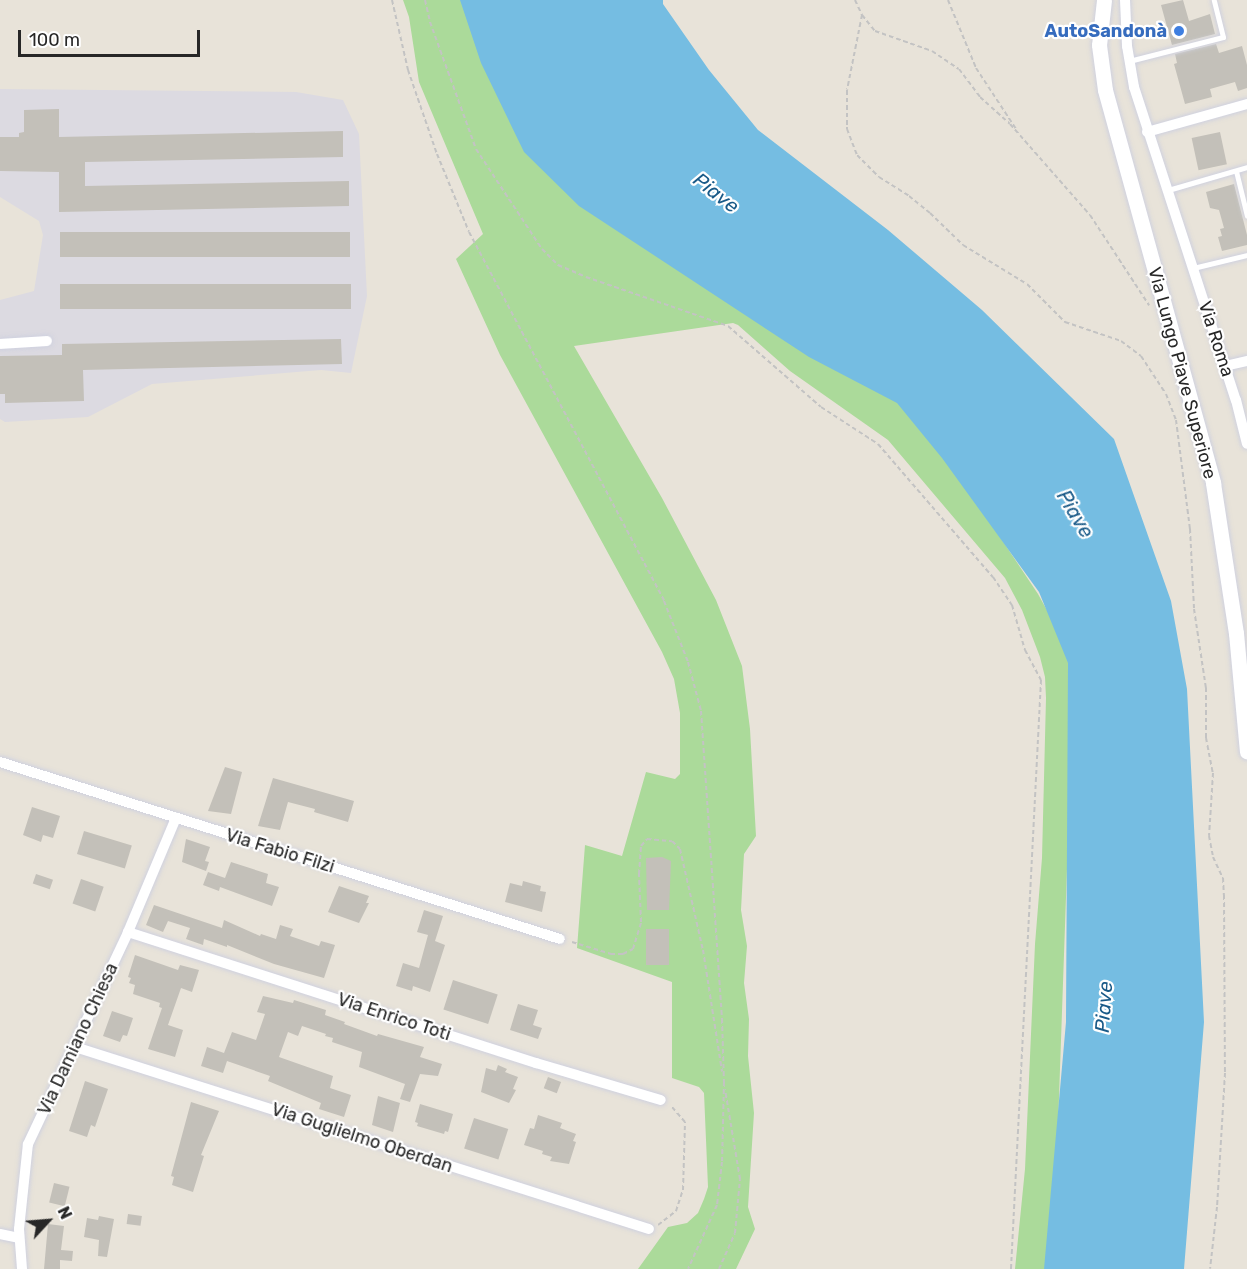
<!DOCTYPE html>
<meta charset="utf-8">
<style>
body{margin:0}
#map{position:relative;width:1247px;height:1269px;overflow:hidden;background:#e8e3d9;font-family:Rubik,sans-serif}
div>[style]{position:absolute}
.industrial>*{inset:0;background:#dcdae1}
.green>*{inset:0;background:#abda9a}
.water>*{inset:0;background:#75bde2}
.building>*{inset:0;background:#c3c0b9;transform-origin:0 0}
.path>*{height:2px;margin-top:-1px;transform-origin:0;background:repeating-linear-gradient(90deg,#c3c3c3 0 4.5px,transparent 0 7.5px)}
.roads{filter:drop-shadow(0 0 2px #cfd1df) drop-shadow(0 0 2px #cfd1df)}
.service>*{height:5px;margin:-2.5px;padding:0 2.5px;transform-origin:2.5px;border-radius:2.5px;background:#fff}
.minor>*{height:10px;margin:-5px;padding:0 5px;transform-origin:5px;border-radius:5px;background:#fff}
.secondary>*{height:15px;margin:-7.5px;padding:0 7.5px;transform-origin:7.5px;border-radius:7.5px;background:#fff}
.dots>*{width:16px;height:16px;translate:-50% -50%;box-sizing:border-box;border:3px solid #fff;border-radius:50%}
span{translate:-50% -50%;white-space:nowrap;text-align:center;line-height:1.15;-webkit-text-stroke:4.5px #fff;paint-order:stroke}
.shop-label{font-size:18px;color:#366cbe;font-weight:700}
.right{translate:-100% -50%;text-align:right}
.street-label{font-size:18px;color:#272727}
.water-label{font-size:20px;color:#195a88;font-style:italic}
.north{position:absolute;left:18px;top:1191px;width:60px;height:60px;-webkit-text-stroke:4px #fff;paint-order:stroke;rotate:64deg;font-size:16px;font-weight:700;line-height:24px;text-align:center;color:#272727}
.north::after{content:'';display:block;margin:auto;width:21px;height:27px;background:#272727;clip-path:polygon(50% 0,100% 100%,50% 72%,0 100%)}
.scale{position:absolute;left:18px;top:30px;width:182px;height:27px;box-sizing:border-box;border:3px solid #272727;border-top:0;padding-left:8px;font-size:18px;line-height:21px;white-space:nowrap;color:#272727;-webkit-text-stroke:4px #fff;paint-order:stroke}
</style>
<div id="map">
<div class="industrial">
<div style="clip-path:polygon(0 89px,296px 92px,343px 100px,359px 134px,367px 296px,351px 373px,321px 370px,152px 384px,88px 417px,5px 422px,0 419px,0 300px,34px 291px,43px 235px,39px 221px,0 197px)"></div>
</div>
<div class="green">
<div style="clip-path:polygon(403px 0,466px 0,879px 369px,988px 519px,1038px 594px,1059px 632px,1074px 669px,1053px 1269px,1015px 1269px,1025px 1169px,1035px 944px,1042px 858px,1046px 698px,1045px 677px,1040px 657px,1022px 610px,1005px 578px,888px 440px,790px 371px,738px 325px,733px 323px,574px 346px,662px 498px,716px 600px,742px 666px,750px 729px,756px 836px,744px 854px,741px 910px,747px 946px,744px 983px,749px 1019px,748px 1056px,754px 1113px,748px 1207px,755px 1229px,736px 1269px,638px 1269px,668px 1227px,687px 1223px,698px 1213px,704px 1199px,708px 1187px,704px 1093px,699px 1087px,672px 1078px,672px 982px,577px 948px,585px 845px,622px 856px,646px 772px,675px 779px,680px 774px,680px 713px,674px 679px,662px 652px,500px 355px,456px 259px,483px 234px,419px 82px,409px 17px)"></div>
</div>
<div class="water">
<div style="clip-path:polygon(460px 0,663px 0,663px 4px,709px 70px,758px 130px,888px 230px,982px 310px,1114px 439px,1171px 601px,1187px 689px,1204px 1022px,1184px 1269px,1044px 1269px,1066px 1022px,1068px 663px,1039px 592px,942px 458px,897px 403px,809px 357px,579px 206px,524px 152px,481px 63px)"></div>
</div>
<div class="building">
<div style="clip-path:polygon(1183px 0,1189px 21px,1210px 14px,1215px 34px,1172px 45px,1161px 5px)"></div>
<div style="clip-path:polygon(1216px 44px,1219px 53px,1242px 46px,1247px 65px,1247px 88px,1238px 91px,1235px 82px,1210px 89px,1212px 97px,1185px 104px,1174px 64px,1177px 63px,1175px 54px)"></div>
<div style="clip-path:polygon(59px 109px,59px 137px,343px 131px,343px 157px,85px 162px,85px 186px,349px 181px,349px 206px,59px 212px,59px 172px,0 171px,0 137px,19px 137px,19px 133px,24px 132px,24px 110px)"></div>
<div style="left:1220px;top:132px;width:33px;height:29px;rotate:78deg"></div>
<div style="clip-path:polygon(1234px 184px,1247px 235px,1247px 245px,1222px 251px,1218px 237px,1222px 236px,1220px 229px,1224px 228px,1219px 210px,1210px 208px,1206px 192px)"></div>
<div style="left:350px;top:232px;width:25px;height:290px;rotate:90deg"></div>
<div style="left:351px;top:284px;width:25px;height:291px;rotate:90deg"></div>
<div style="clip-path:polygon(341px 339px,342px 364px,83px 370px,84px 401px,5px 403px,5px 394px,0 394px,0 356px,62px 355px,62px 344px)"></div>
<div style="clip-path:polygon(225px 767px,242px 772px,231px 814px,208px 811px)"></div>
<div style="clip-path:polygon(273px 778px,354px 801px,348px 822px,314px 812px,315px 809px,288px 802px,280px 830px,258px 826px)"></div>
<div style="clip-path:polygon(32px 807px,60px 816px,53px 838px,43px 835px,41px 842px,23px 835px)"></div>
<div style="left:84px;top:831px;width:50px;height:24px;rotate:17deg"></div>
<div style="clip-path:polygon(186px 839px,210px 847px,205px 861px,209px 862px,206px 871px,182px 862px)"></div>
<div style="clip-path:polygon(662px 857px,671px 861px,669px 910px,647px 910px,646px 858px)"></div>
<div style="clip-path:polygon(231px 862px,268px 874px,266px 883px,279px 887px,272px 906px,220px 887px,219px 891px,203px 885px,208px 872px,225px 878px)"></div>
<div style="left:36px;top:874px;width:18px;height:10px;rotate:19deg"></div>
<div style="left:81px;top:879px;width:24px;height:26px;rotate:19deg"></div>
<div style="clip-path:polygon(523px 881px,541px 886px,540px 891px,546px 892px,542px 912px,505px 902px,510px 883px,522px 886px)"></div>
<div style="clip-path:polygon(339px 886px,369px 896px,366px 903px,369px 903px,359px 923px,328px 912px)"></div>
<div style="clip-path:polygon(154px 905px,222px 928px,224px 920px,260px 936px,261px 934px,276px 939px,280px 925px,293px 929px,290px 936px,319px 946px,321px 941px,335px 945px,324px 978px,274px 964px,227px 945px,227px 947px,204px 939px,203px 945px,186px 939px,190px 928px,168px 921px,163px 932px,146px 925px)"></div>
<div style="clip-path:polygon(424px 910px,443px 916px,435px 941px,445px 945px,430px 992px,413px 986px,412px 991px,396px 986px,403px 963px,419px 968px,428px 935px,417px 932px)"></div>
<div style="left:669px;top:929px;width:36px;height:23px;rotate:90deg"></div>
<div style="clip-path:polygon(135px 955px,178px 970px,180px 965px,199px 970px,192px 992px,181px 988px,168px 1025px,183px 1030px,175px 1057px,148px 1049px,162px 1008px,159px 1007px,160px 1003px,133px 994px,135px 985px,129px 983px,131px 978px,128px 977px)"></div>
<div style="left:453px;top:980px;width:47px;height:31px;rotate:18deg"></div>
<div style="clip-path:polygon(263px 996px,293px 1003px,294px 1000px,326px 1010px,325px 1015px,345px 1022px,344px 1024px,377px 1036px,378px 1034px,424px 1047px,420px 1057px,442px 1064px,438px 1076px,420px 1074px,410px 1102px,400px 1099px,405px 1084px,359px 1067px,362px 1052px,332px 1042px,333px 1038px,325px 1036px,326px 1034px,302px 1026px,298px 1036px,288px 1032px,279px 1057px,333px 1076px,330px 1088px,351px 1095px,344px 1117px,319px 1109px,321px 1103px,268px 1081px,270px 1076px,227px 1061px,223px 1073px,201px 1066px,207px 1047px,224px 1053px,232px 1032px,256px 1040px,265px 1014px,257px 1012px)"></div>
<div style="clip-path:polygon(518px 1004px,538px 1010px,533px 1025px,542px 1028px,538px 1039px,510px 1030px)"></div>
<div style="clip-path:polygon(112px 1011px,133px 1018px,127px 1036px,123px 1035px,120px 1042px,103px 1036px)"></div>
<div style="clip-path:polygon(498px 1065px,507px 1069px,505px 1072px,518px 1077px,513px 1089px,516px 1090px,509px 1103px,481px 1092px,486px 1068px,496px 1071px)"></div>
<div style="left:548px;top:1077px;width:14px;height:12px;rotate:21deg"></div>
<div style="clip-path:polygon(85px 1081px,108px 1089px,95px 1127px,91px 1125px,87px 1137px,69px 1131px)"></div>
<div style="clip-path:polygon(378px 1096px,400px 1103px,393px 1132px,372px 1125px)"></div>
<div style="clip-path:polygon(191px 1102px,219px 1111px,201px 1155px,204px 1156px,193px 1192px,172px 1185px,174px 1177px,171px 1176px)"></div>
<div style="clip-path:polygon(420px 1104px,453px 1114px,448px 1132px,445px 1131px,444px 1134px,417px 1126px,418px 1123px,415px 1122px)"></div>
<div style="clip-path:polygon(538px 1115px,562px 1123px,560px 1128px,576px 1134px,573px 1141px,576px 1142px,569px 1164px,550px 1161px,552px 1157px,542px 1154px,543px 1151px,524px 1145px,530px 1128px,534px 1129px)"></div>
<div style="left:474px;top:1118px;width:36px;height:32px;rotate:18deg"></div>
<div style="left:54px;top:1183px;width:16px;height:20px;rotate:14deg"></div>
<div style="left:128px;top:1214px;width:14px;height:10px;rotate:8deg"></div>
<div style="clip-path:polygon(99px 1216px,114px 1219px,107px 1257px,98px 1256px,99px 1240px,84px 1237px,87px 1218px,98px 1220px)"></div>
<div style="clip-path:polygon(48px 1224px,64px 1226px,61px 1250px,73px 1251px,72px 1261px,60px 1260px,60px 1269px,44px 1269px)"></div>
</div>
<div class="path">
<div style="left:392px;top:0;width:72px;rotate:77.1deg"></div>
<div style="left:408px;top:70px;width:89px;rotate:71deg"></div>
<div style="left:437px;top:154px;width:84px;rotate:67.7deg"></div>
<div style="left:469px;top:232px;width:417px;rotate:62.1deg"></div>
<div style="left:664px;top:601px;width:66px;rotate:68.5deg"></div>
<div style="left:688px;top:662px;width:51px;rotate:75.1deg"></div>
<div style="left:701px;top:711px;width:309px;rotate:86.1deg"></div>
<div style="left:722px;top:1019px;width:63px;rotate:88.2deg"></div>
<div style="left:724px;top:1082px;width:80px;rotate:91.4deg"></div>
<div style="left:722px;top:1162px;width:43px;rotate:96.6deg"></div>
<div style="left:717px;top:1205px;width:70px;rotate:114.4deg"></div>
<div style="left:425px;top:0;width:23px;rotate:77deg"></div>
<div style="left:430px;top:22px;width:135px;rotate:70.1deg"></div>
<div style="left:476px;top:149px;width:120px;rotate:56.6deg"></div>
<div style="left:542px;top:249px;width:23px;rotate:45deg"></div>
<div style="left:558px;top:265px;width:30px;rotate:23deg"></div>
<div style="left:586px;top:277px;width:150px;rotate:19deg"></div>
<div style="left:728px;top:326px;width:123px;rotate:41.1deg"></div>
<div style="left:821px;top:407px;width:68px;rotate:33deg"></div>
<div style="left:878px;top:444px;width:176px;rotate:49.2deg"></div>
<div style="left:993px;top:577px;width:34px;rotate:56deg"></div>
<div style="left:1012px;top:605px;width:47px;rotate:73.9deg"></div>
<div style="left:1025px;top:650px;width:34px;rotate:62deg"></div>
<div style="left:1041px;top:680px;width:590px;rotate:92.92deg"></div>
<div style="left:855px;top:0;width:17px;rotate:65deg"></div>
<div style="left:862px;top:15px;width:76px;rotate:101.3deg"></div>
<div style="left:847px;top:90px;width:39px;rotate:90deg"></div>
<div style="left:847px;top:129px;width:28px;rotate:69deg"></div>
<div style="left:857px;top:155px;width:31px;rotate:45deg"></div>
<div style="left:879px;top:177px;width:36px;rotate:32deg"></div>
<div style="left:909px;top:196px;width:27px;rotate:39deg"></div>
<div style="left:930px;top:213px;width:46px;rotate:44.1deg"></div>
<div style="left:963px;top:245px;width:75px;rotate:31.4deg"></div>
<div style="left:1027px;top:284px;width:54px;rotate:45deg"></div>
<div style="left:1065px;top:322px;width:59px;rotate:18.7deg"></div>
<div style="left:1121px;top:341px;width:25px;rotate:37deg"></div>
<div style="left:1141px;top:356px;width:45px;rotate:56.7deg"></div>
<div style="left:1166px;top:394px;width:28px;rotate:69deg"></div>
<div style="left:1176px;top:420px;width:110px;rotate:82.7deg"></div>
<div style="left:1190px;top:529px;width:80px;rotate:87.1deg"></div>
<div style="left:1194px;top:609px;width:80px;rotate:81.4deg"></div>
<div style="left:1206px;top:688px;width:50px;rotate:90deg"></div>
<div style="left:1206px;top:738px;width:36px;rotate:79deg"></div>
<div style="left:1213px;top:773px;width:63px;rotate:93.6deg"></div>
<div style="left:1209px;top:836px;width:21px;rotate:79deg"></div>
<div style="left:1213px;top:857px;width:23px;rotate:65deg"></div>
<div style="left:1223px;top:878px;width:17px;rotate:87deg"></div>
<div style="left:1224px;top:895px;width:178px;rotate:89.7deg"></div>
<div style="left:1225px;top:1073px;width:134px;rotate:93.4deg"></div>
<div style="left:1217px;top:1207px;width:62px;rotate:96.4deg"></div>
<div style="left:948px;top:0;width:74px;rotate:67.6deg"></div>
<div style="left:976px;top:68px;width:73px;rotate:56.7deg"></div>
<div style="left:862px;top:15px;width:21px;rotate:51deg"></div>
<div style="left:875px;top:31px;width:60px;rotate:19.3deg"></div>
<div style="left:932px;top:51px;width:32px;rotate:34deg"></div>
<div style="left:959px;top:69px;width:35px;rotate:53deg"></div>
<div style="left:980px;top:97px;width:40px;rotate:42deg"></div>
<div style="left:1010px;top:124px;width:121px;rotate:48.7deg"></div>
<div style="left:1090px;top:215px;width:108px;rotate:56.8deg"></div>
<div style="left:572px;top:942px;width:41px;rotate:17.1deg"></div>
<div style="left:611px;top:954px;width:12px"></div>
<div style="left:623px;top:954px;width:11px;rotate:-27deg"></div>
<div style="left:633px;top:949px;width:28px;rotate:-73deg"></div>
<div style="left:641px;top:922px;width:48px;rotate:-92.4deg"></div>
<div style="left:639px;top:874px;width:28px;rotate:-86deg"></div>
<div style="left:641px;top:846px;width:9px;rotate:-49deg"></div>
<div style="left:647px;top:839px;width:25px;rotate:5deg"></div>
<div style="left:672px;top:841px;width:11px;rotate:45deg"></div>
<div style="left:680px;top:849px;width:104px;rotate:77.2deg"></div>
<div style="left:703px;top:950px;width:123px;rotate:81.1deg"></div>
<div style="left:658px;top:1225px;width:23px;rotate:-38deg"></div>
<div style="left:676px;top:1211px;width:22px;rotate:-72deg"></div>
<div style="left:683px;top:1190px;width:68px;rotate:-88.3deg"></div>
<div style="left:685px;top:1122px;width:21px;rotate:-131deg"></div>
<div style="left:719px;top:1269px;width:39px;rotate:-66deg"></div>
<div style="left:735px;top:1233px;width:54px;rotate:-84.7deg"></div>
<div style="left:740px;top:1179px;width:91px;rotate:-99.5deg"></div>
</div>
<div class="roads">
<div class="service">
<div style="left:1129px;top:61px;width:97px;rotate:-14.3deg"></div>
<div style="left:1223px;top:37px;width:38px;rotate:-104deg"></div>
<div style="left:1236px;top:171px;width:46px;rotate:76.3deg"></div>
<div style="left:1168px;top:190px;width:82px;rotate:-16.2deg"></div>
<div style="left:1193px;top:268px;width:56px;rotate:-13.5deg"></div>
</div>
<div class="minor">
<div style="left:1125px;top:0;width:46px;rotate:87.5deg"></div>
<div style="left:1127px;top:46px;width:42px;rotate:80.3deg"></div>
<div style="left:1134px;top:87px;width:329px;rotate:72deg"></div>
<div style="left:1236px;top:400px;width:45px;rotate:76deg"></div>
<div style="left:1147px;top:132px;width:104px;rotate:-15.6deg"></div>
<div style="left:0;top:344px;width:47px;rotate:-3.7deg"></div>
<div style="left:1225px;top:366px;width:23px;rotate:-13deg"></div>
<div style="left:0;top:762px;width:587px;rotate:17.54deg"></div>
<div style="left:128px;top:932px;width:429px;rotate:17.8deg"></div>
<div style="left:536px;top:1063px;width:130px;rotate:16.5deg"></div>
<div style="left:75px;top:1047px;width:602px;rotate:17.59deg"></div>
<div style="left:0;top:1234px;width:19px;rotate:12deg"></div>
<div style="left:22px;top:1269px;width:40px;rotate:-94.3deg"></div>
<div style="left:19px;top:1229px;width:85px;rotate:-84deg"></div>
<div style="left:28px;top:1144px;width:234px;rotate:-64.7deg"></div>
<div style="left:128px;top:932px;width:124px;rotate:-67.2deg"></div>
</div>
<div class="secondary">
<div style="left:1104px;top:0;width:45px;rotate:96.3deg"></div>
<div style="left:1099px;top:45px;width:45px;rotate:82.4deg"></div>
<div style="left:1105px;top:90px;width:408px;rotate:74.6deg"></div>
<div style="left:1213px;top:483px;width:152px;rotate:81.3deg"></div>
<div style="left:1236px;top:633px;width:119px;rotate:84.7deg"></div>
</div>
</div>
<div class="dots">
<div style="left:1179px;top:31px;background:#3f7fe0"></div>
</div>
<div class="shop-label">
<span class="right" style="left:1167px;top:31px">AutoSandonà</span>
</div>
<div class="street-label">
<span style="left:1216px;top:339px;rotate:72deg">Via Roma</span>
<span style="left:1182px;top:373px;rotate:75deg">Via Lungo Piave Superiore</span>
<span style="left:280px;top:851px;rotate:17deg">Via Fabio Filzi</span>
<span style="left:394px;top:1017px;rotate:18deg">Via Enrico Toti</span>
<span style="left:78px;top:1039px;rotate:-65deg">Via Damiano Chiesa</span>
<span style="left:362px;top:1138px;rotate:18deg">Via Guglielmo Oberdan</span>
</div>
<div class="water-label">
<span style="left:716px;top:193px;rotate:38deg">Piave</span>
<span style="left:1075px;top:514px;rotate:59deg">Piave</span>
<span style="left:1104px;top:1007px;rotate:-86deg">Piave</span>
</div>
<div class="north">N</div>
<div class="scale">100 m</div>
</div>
